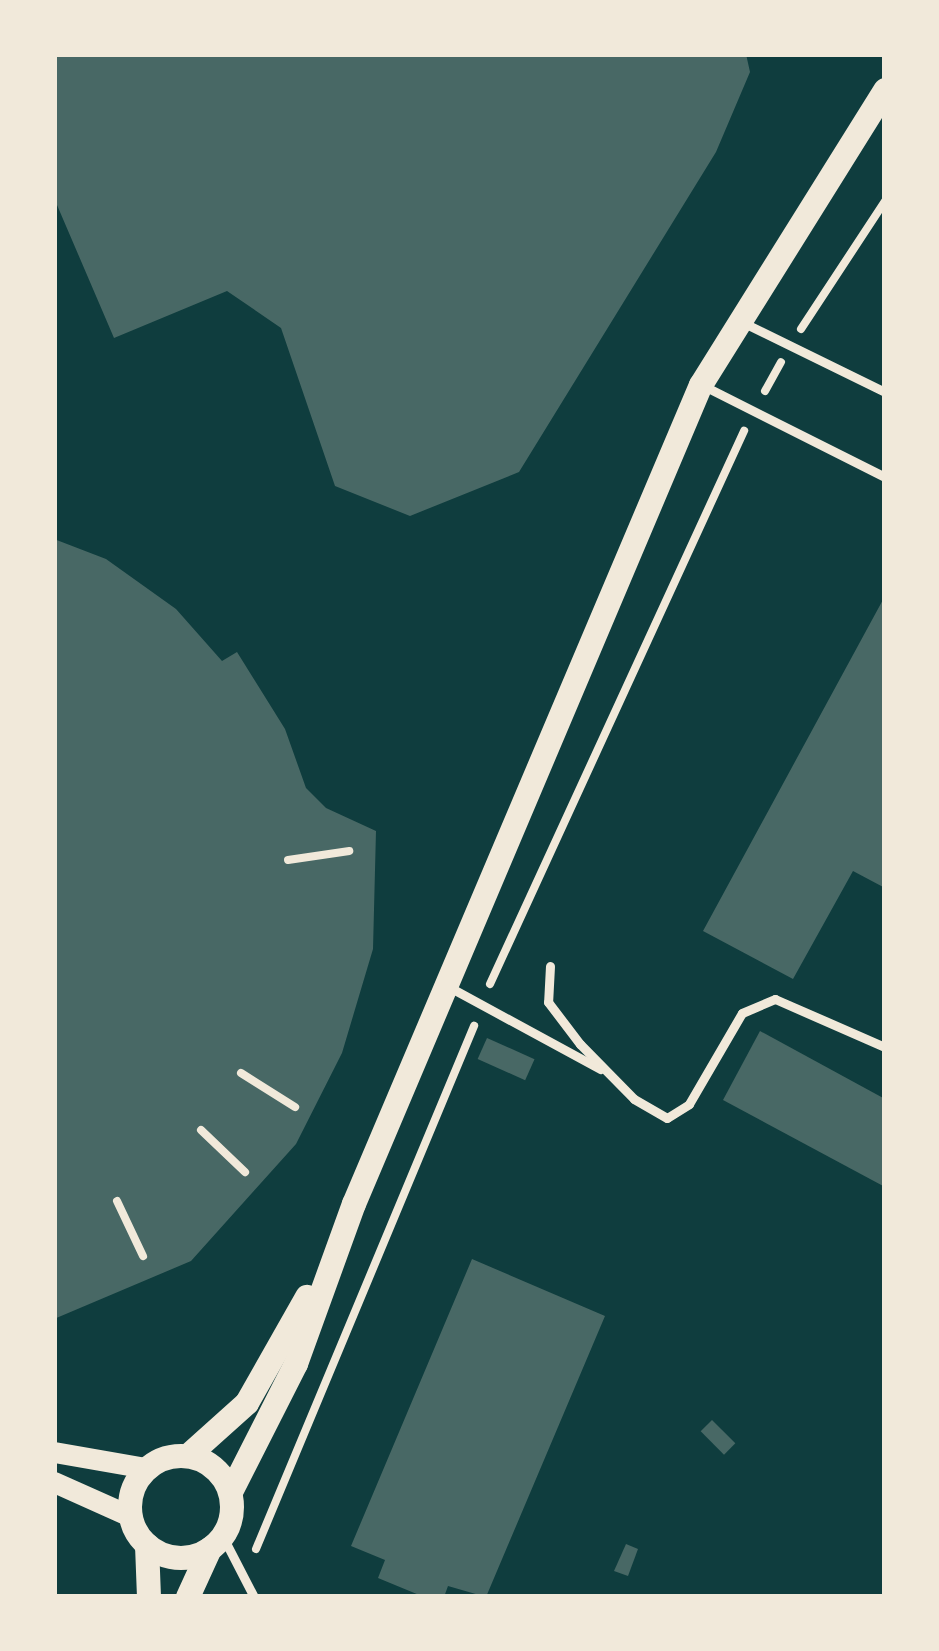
<!DOCTYPE html>
<style>
body{margin:0}
#map{position:relative;width:939px;height:1651px;overflow:hidden;background:#0f3d3e;font-family:"Open Sans",sans-serif}
div>[style]{position:absolute}
.building>*{inset:0;background:#486865;transform-origin:0 0}
.path>*{height:8px;margin:-4px;padding:0 4px;transform-origin:4px;border-radius:4px;background:#f1e9da}
.service>*{height:9px;margin:-4.5px;padding:0 4.5px;transform-origin:4.5px;border-radius:4.5px;background:#f1e9da}
.tertiary>*{height:21px;margin:-10.5px;padding:0 10.5px;transform-origin:10.5px;border-radius:10.5px;background:#f1e9da}
.secondary>*{height:24px;margin:-12px;padding:0 12px;transform-origin:12px;border-radius:12px;background:#f1e9da}
.secondary>.ring{margin:-12px;padding:0;box-sizing:content-box;background:none;border:24px solid #f1e9da;border-radius:50%}
span{translate:-50% -50%;white-space:nowrap;text-align:center;line-height:1.15;-webkit-text-stroke:12px #f1e9da;paint-order:stroke}
.frame{position:absolute;inset:0;border:57px solid #f1e9da;pointer-events:none}
</style>
<div id="map">
<div class="building">
<div style="clip-path:polygon(54px 54px,746px 54px,750px 72px,716px 152px,519px 472px,410px 516px,335px 486px,281px 328px,227px 291px,114px 338px,54px 198px)"></div>
<div style="clip-path:polygon(54px 539px,106px 559px,176px 609px,222px 661px,237px 652px,285px 729px,306px 788px,326px 808px,376px 831px,373px 949px,342px 1053px,296px 1144px,191px 1261px,54px 1319px)"></div>
<div style="clip-path:polygon(885px 596px,885px 888px,853px 871px,793px 979px,703px 931px)"></div>
<div style="clip-path:polygon(760px 1031px,885px 1099px,885px 1187px,723px 1100px)"></div>
<div style="left:487px;top:1038px;width:52px;height:23px;rotate:24deg"></div>
<div style="clip-path:polygon(472px 1259px,605px 1316px,486px 1597px,448px 1586px,444px 1597px,424px 1597px,378px 1578px,385px 1560px,351px 1546px)"></div>
<div style="left:712px;top:1420px;width:33px;height:16px;rotate:45deg"></div>
<div style="clip-path:polygon(626px 1544px,638px 1549px,628px 1576px,614px 1571px)"></div>
</div>
<div class="path">
<div style="left:801px;top:329px;width:153px;rotate:-56.7deg"></div>
<div style="left:765px;top:391px;width:33px;rotate:-61deg"></div>
<div style="left:288px;top:860px;width:62px;rotate:-8.4deg"></div>
<div style="left:490px;top:984px;width:609px;rotate:-65.33deg"></div>
<div style="left:241px;top:1073px;width:64px;rotate:32.2deg"></div>
<div style="left:201px;top:1130px;width:61px;rotate:43.7deg"></div>
<div style="left:117px;top:1201px;width:61px;rotate:64.7deg"></div>
<div style="left:256px;top:1549px;width:567px;rotate:-67.37deg"></div>
</div>
<div class="service">
<div style="left:744px;top:323px;width:157px;rotate:26.1deg"></div>
<div style="left:706px;top:387px;width:200px;rotate:26.7deg"></div>
<div style="left:550px;top:966px;width:36px;rotate:93deg"></div>
<div style="left:548px;top:1002px;width:53px;rotate:52.7deg"></div>
<div style="left:580px;top:1044px;width:77px;rotate:45.5deg"></div>
<div style="left:634px;top:1099px;width:38px;rotate:30deg"></div>
<div style="left:667px;top:1118px;width:26px;rotate:-32deg"></div>
<div style="left:689px;top:1104px;width:105px;rotate:-59.8deg"></div>
<div style="left:742px;top:1013px;width:36px;rotate:-23deg"></div>
<div style="left:775px;top:999px;width:120px;rotate:23.6deg"></div>
<div style="left:451px;top:988px;width:170px;rotate:28.5deg"></div>
<div style="left:223px;top:1537px;width:68px;rotate:62.7deg"></div>
</div>
<div class="tertiary">
<div style="left:54px;top:1452px;width:93px;rotate:9.9deg"></div>
<div style="left:54px;top:1482px;width:83px;rotate:24.1deg"></div>
</div>
<div class="secondary">
<div class="ring" style="left:130px;top:1456px;width:78px;height:78px"></div>
<div style="left:188px;top:1456px;width:79px;rotate:-41.9deg"></div>
<div style="left:247px;top:1403px;width:122px;rotate:-60.5deg"></div>
<div style="left:231px;top:1492px;width:144px;rotate:-63.1deg"></div>
<div style="left:296px;top:1364px;width:170px;rotate:-70.1deg"></div>
<div style="left:354px;top:1204px;width:889px;rotate:-67.04deg"></div>
<div style="left:701px;top:385px;width:348px;rotate:-58deg"></div>
<div style="left:147px;top:1545px;width:52px;rotate:87.8deg"></div>
<div style="left:188px;top:1597px;width:53px;rotate:-65.4deg"></div>
</div>
<div class="frame"></div>
</div>
